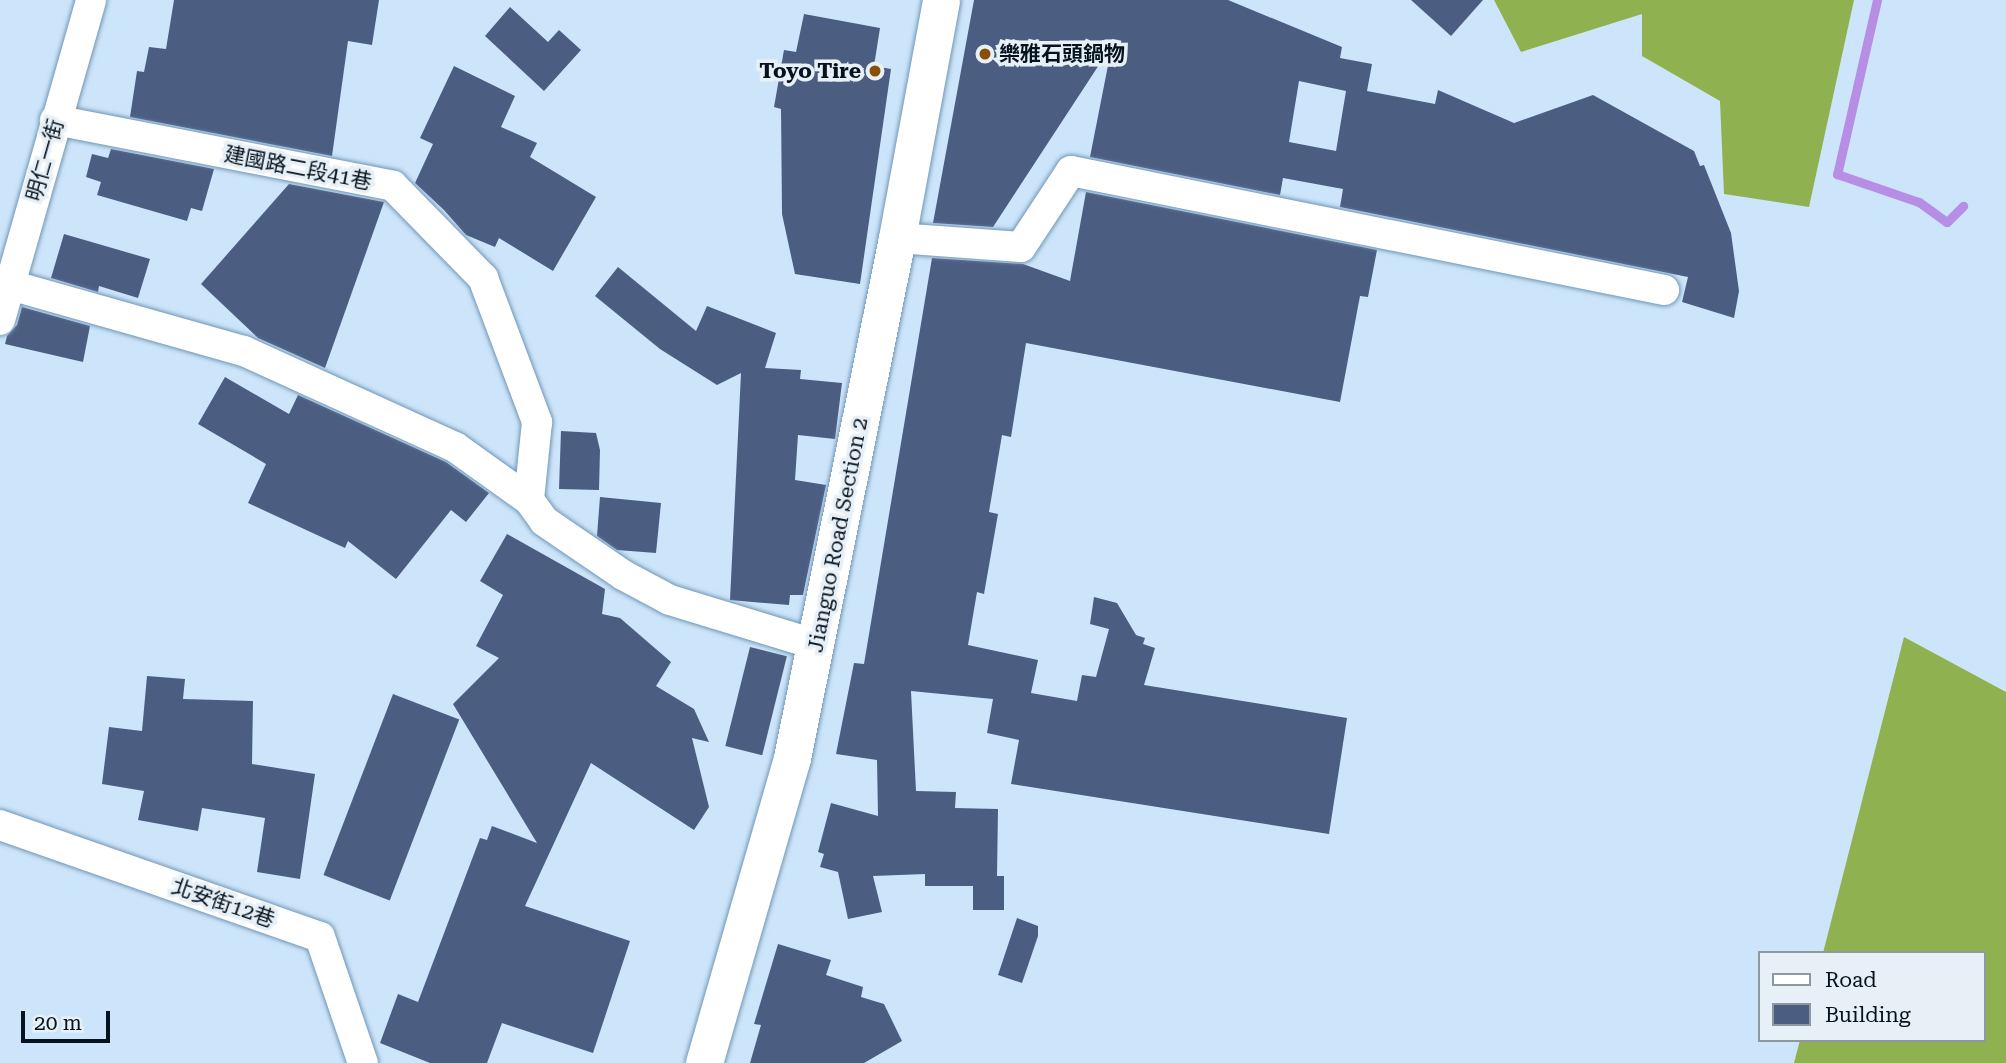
<!DOCTYPE html>
<meta charset="utf-8">
<style>
body{margin:0}
#map{position:relative;width:2006px;height:1063px;overflow:hidden;background:#cde5fa;font-family:"Roboto Serif","Noto Sans TC",serif}
div>[style]{position:absolute}
.forest>*{inset:0;background:#90b150}
.stream>*{height:9px;margin:-4.5px;padding:0 4.5px;transform-origin:4.5px;border-radius:4.5px;background:#b78ee5}
.building>*{inset:0;background:#4c5d82;transform-origin:0 0}
.roads{filter:drop-shadow(0 0 2px #7096b7) drop-shadow(0 0 2px #7096b7)}
.minor>*{height:30px;margin:-15px;padding:0 15px;transform-origin:15px;border-radius:15px;background:#fff}
.tertiary>*{height:37px;margin:-18.5px;padding:0 18.5px;transform-origin:18.5px;border-radius:18.5px;background:#fff}
.dots>*{width:19px;height:19px;translate:-50% -50%;box-sizing:border-box;border:4px solid #e8f0f7;border-radius:50%}
span{translate:-50% -50%;white-space:nowrap;text-align:center;line-height:1.15;-webkit-text-stroke:7px #e8f0f7;paint-order:stroke}
.poi-label{font-size:21px;color:#05131e;font-weight:700}
.left{translate:0 -50%;text-align:left}
.right{translate:-100% -50%;text-align:right}
.street-label{font-size:21px;color:#05131e}
.legend{position:absolute;left:1758px;top:951px;width:228px;height:91px;box-sizing:border-box;background:#e8f0f7;border:2px solid #8d98a0;margin:0;padding:9px 12px;list-style:none;font-size:21px;color:#05131e}
.legend li{display:flex;align-items:center;gap:14px;height:35px}
.legend b{width:35px;border:2px solid #8d98a0}
.scale{position:absolute;left:21px;top:1011px;width:89px;height:32px;box-sizing:border-box;border:4px solid #05131e;border-top:0;padding-left:9px;font-size:21px;line-height:24px;white-space:nowrap;color:#05131e;-webkit-text-stroke:5px #e8f0f7;paint-order:stroke}
</style>
<div id="map">
<div class="forest">
<div style="clip-path:polygon(1494px 0,1854px 0,1809px 207px,1724px 194px,1720px 101px,1642px 56px,1642px 14px,1521px 52px)"></div>
<div style="clip-path:polygon(1904px 637px,2006px 692px,2006px 1063px,1794px 1063px,1800px 1040px,1983px 1040px,1983px 953px,1823px 953px)"></div>
</div>
<div class="stream">
<div style="left:1877px;top:0;width:179px;rotate:102.9deg"></div>
<div style="left:1837px;top:174px;width:87px;rotate:18.9deg"></div>
<div style="left:1919px;top:202px;width:34px;rotate:36deg"></div>
<div style="left:1947px;top:222px;width:23px;rotate:-45deg"></div>
</div>
<div class="building">
<div style="clip-path:polygon(174px 0,379px 0,372px 45px,348px 41px,332px 156px,130px 117px,137px 71px,144px 72px,149px 47px,166px 49px)"></div>
<div style="clip-path:polygon(evenodd,974px 0,1228px 0,1342px 47px,1340px 58px,1372px 64px,1367px 91px,1435px 104px,1438px 90px,1514px 123px,1593px 95px,1694px 151px,1700px 166px,1704px 165px,1731px 233px,1739px 291px,1734px 318px,1682px 302px,1688px 277px,1340px 207px,1343px 189px,1283px 178px,1280px 195px,1090px 157px,1112px 45px,993px 227px,933px 223px,974px 0,1299px 81px,1346px 91px,1336px 151px,1289px 142px,1299px 81px)"></div>
<div style="clip-path:polygon(1411px 0,1483px 0,1451px 36px)"></div>
<div style="clip-path:polygon(510px 7px,548px 42px,559px 30px,581px 50px,544px 91px,485px 36px)"></div>
<div style="clip-path:polygon(804px 14px,880px 28px,874px 66px,891px 69px,860px 284px,795px 274px,782px 214px,781px 109px,774px 107px,784px 50px,796px 52px)"></div>
<div style="clip-path:polygon(454px 66px,515px 96px,501px 127px,537px 143px,530px 157px,596px 197px,553px 271px,499px 238px,495px 247px,466px 235px,444px 210px,415px 183px,433px 144px,420px 138px)"></div>
<div style="clip-path:polygon(111px 149px,214px 169px,202px 211px,191px 208px,187px 221px,97px 195px,101px 182px,86px 177px,92px 154px,108px 158px)"></div>
<div style="clip-path:polygon(289px 184px,384px 202px,325px 368px,258px 338px,201px 284px)"></div>
<div style="clip-path:polygon(1086px 192px,1377px 250px,1368px 297px,1360px 296px,1340px 402px,1026px 343px,1011px 437px,1002px 435px,989px 512px,998px 514px,984px 594px,977px 592px,968px 645px,1038px 660px,1031px 693px,1077px 701px,1082px 675px,1096px 677px,1109px 629px,1090px 624px,1094px 597px,1117px 603px,1136px 635px,1145px 638px,1143px 644px,1155px 648px,1144px 685px,1347px 718px,1329px 834px,1011px 784px,1019px 740px,987px 733px,993px 699px,911px 691px,916px 791px,956px 792px,955px 808px,998px 809px,997px 876px,1004px 876px,1004px 910px,973px 910px,973px 886px,925px 886px,925px 874px,873px 876px,882px 912px,848px 919px,838px 872px,820px 867px,824px 854px,818px 852px,831px 803px,878px 816px,877px 760px,836px 754px,854px 663px,864px 664px,932px 258px,1023px 264px,1070px 281px)"></div>
<div style="clip-path:polygon(64px 234px,150px 259px,138px 298px,99px 286px,98px 292px,51px 278px)"></div>
<div style="clip-path:polygon(618px 267px,696px 331px,707px 306px,776px 333px,765px 368px,801px 370px,800px 379px,842px 383px,835px 439px,798px 435px,795px 480px,826px 485px,803px 595px,790px 595px,789px 605px,730px 600px,741px 373px,717px 385px,660px 349px,595px 296px)"></div>
<div style="clip-path:polygon(22px 307px,90px 326px,83px 362px,5px 344px,7px 336px,17px 325px)"></div>
<div style="clip-path:polygon(225px 377px,289px 414px,298px 395px,446px 462px,489px 493px,466px 522px,451px 510px,396px 579px,348px 541px,345px 548px,248px 503px,266px 464px,198px 424px)"></div>
<div style="clip-path:polygon(561px 431px,596px 433px,600px 450px,599px 490px,559px 489px)"></div>
<div style="clip-path:polygon(600px 497px,661px 503px,656px 553px,617px 550px,597px 536px)"></div>
<div style="clip-path:polygon(507px 534px,605px 589px,602px 614px,620px 618px,671px 662px,656px 686px,694px 709px,709px 742px,692px 738px,709px 807px,694px 830px,591px 763px,525px 906px,630px 941px,593px 1053px,502px 1023px,487px 1063px,430px 1063px,380px 1043px,398px 994px,418px 1002px,480px 838px,487px 840px,492px 826px,537px 843px,453px 704px,499px 658px,476px 646px,503px 595px,480px 581px)"></div>
<div style="left:750px;top:647px;width:38px;height:102px;rotate:14deg"></div>
<div style="clip-path:polygon(147px 676px,185px 679px,183px 699px,253px 701px,252px 764px,315px 774px,300px 879px,257px 872px,265px 818px,202px 808px,198px 831px,138px 820px,144px 791px,102px 784px,109px 727px,142px 731px)"></div>
<div style="left:393px;top:694px;width:71px;height:194px;rotate:21deg"></div>
<div style="clip-path:polygon(1017px 918px,1038px 926px,1038px 936px,1022px 983px,998px 975px)"></div>
<div style="clip-path:polygon(778px 944px,831px 960px,826px 975px,863px 987px,861px 997px,884px 1004px,902px 1041px,864px 1063px,750px 1063px,761px 1025px,754px 1024px)"></div>
</div>
<div class="roads">
<div class="minor">
<div style="left:55px;top:120px;width:344px;rotate:11deg"></div>
<div style="left:393px;top:186px;width:129px;rotate:45.6deg"></div>
<div style="left:483px;top:278px;width:154px;rotate:69.4deg"></div>
<div style="left:537px;top:422px;width:78px;rotate:95.9deg"></div>
<div style="left:897px;top:238px;width:124px;rotate:4.2deg"></div>
<div style="left:1021px;top:247px;width:91px;rotate:-56.7deg"></div>
<div style="left:1071px;top:171px;width:605px;rotate:11.35deg"></div>
<div style="left:10px;top:285px;width:243px;rotate:15.8deg"></div>
<div style="left:244px;top:351px;width:232px;rotate:24.5deg"></div>
<div style="left:455px;top:447px;width:91px;rotate:35.6deg"></div>
<div style="left:529px;top:500px;width:26px;rotate:54deg"></div>
<div style="left:544px;top:521px;width:96px;rotate:34.4deg"></div>
<div style="left:623px;top:575px;width:53px;rotate:28deg"></div>
<div style="left:670px;top:600px;width:154px;rotate:17deg"></div>
<div style="left:0;top:320px;width:333px;rotate:-74.1deg"></div>
<div style="left:0;top:825px;width:339px;rotate:19.3deg"></div>
<div style="left:320px;top:937px;width:133px;rotate:71.2deg"></div>
</div>
<div class="tertiary">
<div style="left:704px;top:1063px;width:317px;rotate:-73.9deg"></div>
<div style="left:792px;top:758px;width:530px;rotate:-78.58deg"></div>
<div style="left:897px;top:238px;width:242px;rotate:-79.5deg"></div>
</div>
</div>
<div class="dots">
<div style="left:985px;top:54px;background:#885002"></div>
<div style="left:875px;top:71px;background:#885002"></div>
</div>
<div class="poi-label">
<span class="left" style="left:999px;top:54px">樂雅石頭鍋物</span>
<span class="right" style="left:861px;top:71px">Toyo Tire</span>
</div>
<div class="street-label">
<span style="left:45px;top:160px;rotate:-74deg">明仁一街</span>
<span style="left:298px;top:168px;rotate:11deg">建國路二段41巷</span>
<span style="left:838px;top:535px;rotate:-79deg">Jianguo Road Section 2</span>
<span style="left:223px;top:903px;rotate:19deg">北安街12巷</span>
</div>
<ul class="legend">
<li><b style="height:9px;background:#fff"></b>Road</li>
<li><b style="height:19px;background:#4c5d82"></b>Building</li>
</ul>
<div class="scale">20 m</div>
</div>
